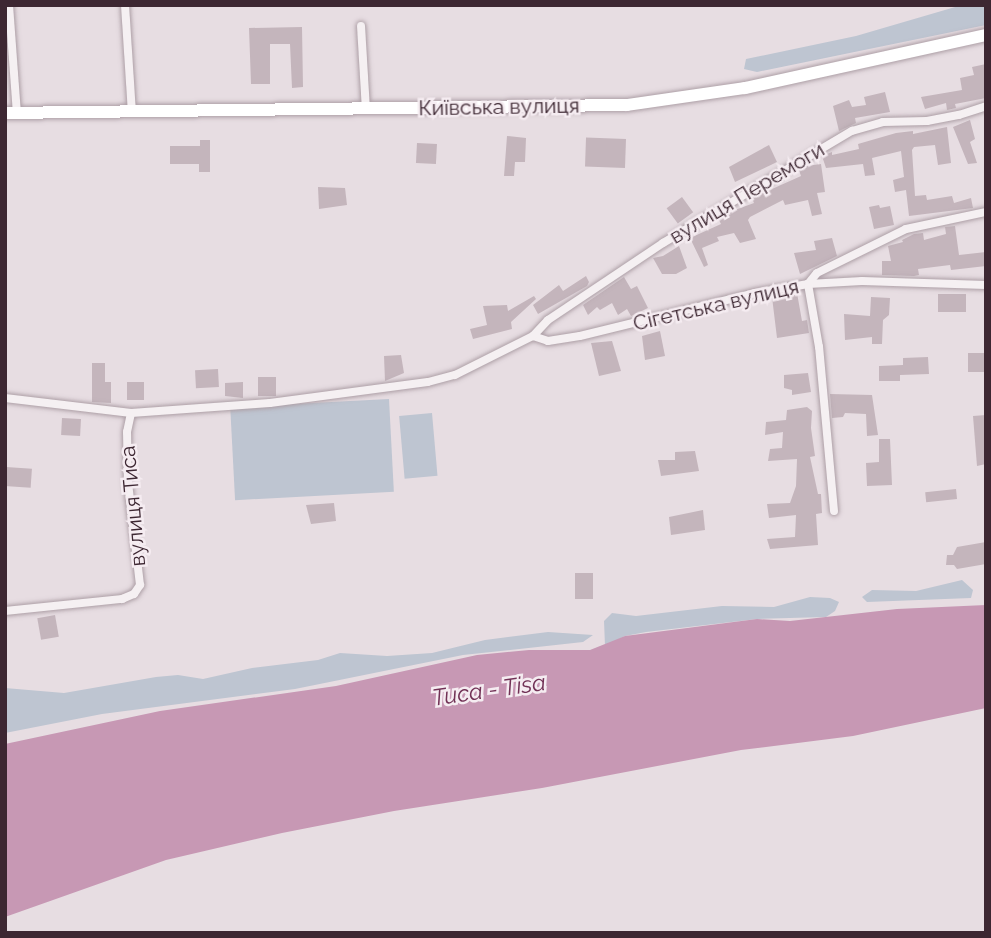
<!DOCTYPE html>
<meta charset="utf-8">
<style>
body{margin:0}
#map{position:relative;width:991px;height:938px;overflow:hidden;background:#e7dde2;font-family:Raleway,sans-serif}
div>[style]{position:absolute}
.green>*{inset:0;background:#bec5d1;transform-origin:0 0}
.water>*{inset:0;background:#c798b4}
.building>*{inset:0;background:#c4b5bc;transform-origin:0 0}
.roads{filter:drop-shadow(0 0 2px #ad9fa6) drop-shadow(0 0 2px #ad9fa6)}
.minor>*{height:8px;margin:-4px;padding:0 4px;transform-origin:4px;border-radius:4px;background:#f5f0f2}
.primary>*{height:12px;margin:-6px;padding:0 6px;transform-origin:6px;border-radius:6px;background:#fff}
span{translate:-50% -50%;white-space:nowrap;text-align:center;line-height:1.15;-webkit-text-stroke:5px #f5ecf1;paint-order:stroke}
.street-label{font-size:21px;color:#3d2732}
.water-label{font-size:23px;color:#713155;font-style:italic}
.frame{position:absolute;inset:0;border:7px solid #3d2732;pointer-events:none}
</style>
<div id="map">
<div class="green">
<div style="clip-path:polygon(962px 5px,986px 5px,986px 25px,757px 72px,744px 69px,746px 59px,856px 36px)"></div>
<div style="left:389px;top:399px;width:93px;height:159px;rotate:87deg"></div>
<div style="left:432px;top:413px;width:63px;height:33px;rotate:85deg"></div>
<div style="clip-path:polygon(962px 580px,973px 590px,971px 598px,867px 602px,862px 597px,872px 590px,916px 591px)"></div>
<div style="clip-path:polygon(810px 597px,830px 598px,839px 602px,835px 611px,826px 617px,757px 619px,646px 632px,625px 636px,605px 646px,604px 621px,612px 613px,636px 616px,722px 606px,774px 607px)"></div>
<div style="clip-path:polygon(548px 632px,593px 635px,583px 642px,463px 655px,295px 689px,102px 714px,5px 733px,5px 688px,64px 693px,156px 677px,178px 675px,203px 679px,252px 668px,318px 660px,340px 653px,387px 656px,432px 653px,485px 640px)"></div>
</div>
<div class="water">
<div style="clip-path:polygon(986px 605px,986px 708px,853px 736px,741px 750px,542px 788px,394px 811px,282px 833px,166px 860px,5px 917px,5px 744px,160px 711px,336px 686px,477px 655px,529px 650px,590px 650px,625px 636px,757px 619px,790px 621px,897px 609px)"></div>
</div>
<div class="building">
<div style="clip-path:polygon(302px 27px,303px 87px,292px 88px,290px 44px,270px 44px,270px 84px,251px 84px,249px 28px)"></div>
<div style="clip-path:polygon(986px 64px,986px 98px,955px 104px,956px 108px,947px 110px,946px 103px,925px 109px,921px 97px,962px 90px,960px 78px,974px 75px,972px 67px)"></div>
<div style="clip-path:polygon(885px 92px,890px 112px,855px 118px,856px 123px,839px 131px,833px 106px,849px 100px,852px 107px,866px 105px,864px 97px)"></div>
<div style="clip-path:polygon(970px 120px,975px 139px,970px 142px,977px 163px,968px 164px,953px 127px)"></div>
<div style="clip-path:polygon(947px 127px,951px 163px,938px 165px,935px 145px,914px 147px,912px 150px,915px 196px,926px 195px,927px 200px,952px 196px,954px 203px,971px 198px,973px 208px,909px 216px,906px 190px,895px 192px,893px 180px,904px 177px,901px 151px,872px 158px,875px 175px,865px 176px,863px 164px,826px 168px,822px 156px,832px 152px,832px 155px,859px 149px,858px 144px,896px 133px,913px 131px,913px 134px)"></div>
<div style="clip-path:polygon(507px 136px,526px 138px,525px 162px,515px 162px,514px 176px,504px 176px)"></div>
<div style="left:626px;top:139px;width:29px;height:40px;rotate:92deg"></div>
<div style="clip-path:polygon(200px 140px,210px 140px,210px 172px,199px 172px,199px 164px,170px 164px,170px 146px,200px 146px)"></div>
<div style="left:417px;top:143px;width:20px;height:20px;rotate:3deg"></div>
<div style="clip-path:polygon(769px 145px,777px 162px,735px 182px,729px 167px)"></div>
<div style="clip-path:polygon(821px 164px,825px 192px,817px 193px,822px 214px,812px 216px,808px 200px,785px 205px,783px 200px,750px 217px,748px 220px,756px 239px,740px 243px,734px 233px,717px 237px,719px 241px,702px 248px,708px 265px,704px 267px,690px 238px,721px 224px,718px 218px,724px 214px,754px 203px,752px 198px,801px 176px,799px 170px,806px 166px)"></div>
<div style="clip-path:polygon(318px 187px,345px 188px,347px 205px,319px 209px)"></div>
<div style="left:682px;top:197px;width:19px;height:19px;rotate:54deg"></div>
<div style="clip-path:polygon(879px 205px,880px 208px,890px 206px,894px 225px,874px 229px,869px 207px)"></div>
<div style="clip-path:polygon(955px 226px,959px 255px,986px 252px,986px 266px,951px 270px,950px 265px,918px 269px,919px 275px,914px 276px,882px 275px,882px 261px,891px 261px,888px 246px,903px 242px,902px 240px,914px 234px,923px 233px,924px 240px,946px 234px,945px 227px)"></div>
<div style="clip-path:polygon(832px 238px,837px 256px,800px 274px,794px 253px,816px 250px,814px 241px)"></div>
<div style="clip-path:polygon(679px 246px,687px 268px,676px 274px,662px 274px,653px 258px,663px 256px)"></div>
<div style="clip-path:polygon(586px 276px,589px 282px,587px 286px,538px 314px,533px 305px,559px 285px,563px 291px)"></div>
<div style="clip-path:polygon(624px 277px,631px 289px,637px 286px,648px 308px,631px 316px,627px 309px,618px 315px,612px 303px,600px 310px,597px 307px,588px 315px,583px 305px)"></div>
<div style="clip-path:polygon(797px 293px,802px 321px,807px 320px,809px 333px,777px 338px,772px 297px)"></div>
<div style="left:938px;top:294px;width:28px;height:18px"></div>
<div style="clip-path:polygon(534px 296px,536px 299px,511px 322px,512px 329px,473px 339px,470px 329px,487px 325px,483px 306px,507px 305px,508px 311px)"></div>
<div style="clip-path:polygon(871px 297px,890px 298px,889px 315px,883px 320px,882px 344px,872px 344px,872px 337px,845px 340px,844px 314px,870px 316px)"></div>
<div style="clip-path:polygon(660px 331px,665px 356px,645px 360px,642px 336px)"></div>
<div style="clip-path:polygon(612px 341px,621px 371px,599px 376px,591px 343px)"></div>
<div style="left:986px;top:353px;width:19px;height:18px;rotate:90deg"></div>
<div style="clip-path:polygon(401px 355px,404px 373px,385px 381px,384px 356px)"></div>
<div style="clip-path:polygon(928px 357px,929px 374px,900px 375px,900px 381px,879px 381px,879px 366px,903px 365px,903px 358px)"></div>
<div style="clip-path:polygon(92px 363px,105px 363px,105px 382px,111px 382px,111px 403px,92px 402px)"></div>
<div style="left:218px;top:369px;width:18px;height:23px;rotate:87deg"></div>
<div style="clip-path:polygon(808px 373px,811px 392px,792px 395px,792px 390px,784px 388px,784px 375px)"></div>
<div style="left:276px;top:377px;width:19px;height:18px;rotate:90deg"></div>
<div style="left:127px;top:382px;width:17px;height:18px"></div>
<div style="clip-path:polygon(243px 382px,243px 398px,225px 396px,225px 383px)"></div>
<div style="clip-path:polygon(830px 394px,872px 395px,878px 435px,867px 436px,866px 414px,845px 413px,843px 417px,832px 418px)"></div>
<div style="clip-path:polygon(807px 407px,812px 411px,811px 428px,815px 456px,810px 457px,818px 494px,821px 494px,822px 513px,816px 514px,818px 545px,770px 549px,767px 539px,795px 537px,796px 515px,769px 518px,767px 504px,790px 503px,796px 486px,797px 459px,768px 461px,770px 449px,782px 448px,783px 432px,765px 435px,766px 422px,786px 420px,787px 410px)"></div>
<div style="clip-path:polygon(986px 415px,986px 464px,977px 466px,973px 416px)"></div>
<div style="left:62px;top:418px;width:19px;height:17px;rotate:3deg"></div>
<div style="clip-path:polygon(879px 439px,890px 439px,892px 485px,867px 486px,866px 463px,879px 462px)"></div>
<div style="clip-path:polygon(695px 451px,699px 471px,661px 476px,658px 460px,675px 460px,675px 452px)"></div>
<div style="left:6px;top:467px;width:26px;height:19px;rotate:4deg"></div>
<div style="left:956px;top:489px;width:10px;height:31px;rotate:84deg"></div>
<div style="clip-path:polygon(334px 503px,336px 521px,311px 524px,306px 505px)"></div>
<div style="clip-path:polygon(703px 510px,705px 530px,671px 535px,669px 517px)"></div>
<div style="clip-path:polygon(986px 542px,986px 564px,957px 569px,954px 565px,946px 565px,947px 555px,953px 555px,957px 547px)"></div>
<div style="left:575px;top:573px;width:18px;height:26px"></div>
<div style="left:55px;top:615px;width:22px;height:18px;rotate:80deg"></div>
</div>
<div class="roads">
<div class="minor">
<div style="left:9px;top:5px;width:108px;rotate:85.8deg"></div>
<div style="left:125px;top:5px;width:107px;rotate:86.3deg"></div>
<div style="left:361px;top:26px;width:83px;rotate:86.6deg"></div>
<div style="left:533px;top:336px;width:16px;rotate:18deg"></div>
<div style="left:548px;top:341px;width:32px;rotate:-9deg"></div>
<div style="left:580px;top:336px;width:180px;rotate:-13.8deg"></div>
<div style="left:755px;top:293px;width:54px;rotate:-9.6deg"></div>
<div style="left:808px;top:284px;width:54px;rotate:-3.2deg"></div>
<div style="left:862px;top:281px;width:124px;rotate:1.8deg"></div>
<div style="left:5px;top:398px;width:127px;rotate:6.8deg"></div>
<div style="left:131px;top:413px;width:139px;rotate:-4.1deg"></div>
<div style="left:270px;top:403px;width:159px;rotate:-7.6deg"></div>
<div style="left:428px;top:382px;width:28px;rotate:-15deg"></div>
<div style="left:455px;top:375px;width:87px;rotate:-26.6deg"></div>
<div style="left:533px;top:336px;width:22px;rotate:-47deg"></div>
<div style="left:548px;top:320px;width:138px;rotate:-33.8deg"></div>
<div style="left:663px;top:243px;width:220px;rotate:-30.7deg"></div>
<div style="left:852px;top:131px;width:32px;rotate:-16deg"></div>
<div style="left:883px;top:122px;width:44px;rotate:-1.3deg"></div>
<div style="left:927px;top:121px;width:33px;rotate:-11deg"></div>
<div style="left:959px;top:115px;width:28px;rotate:-18deg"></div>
<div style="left:834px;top:511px;width:165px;rotate:-95.2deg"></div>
<div style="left:819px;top:347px;width:64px;rotate:-99.9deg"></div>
<div style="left:808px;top:284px;width:14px;rotate:-51deg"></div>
<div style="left:817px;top:273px;width:99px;rotate:-26.3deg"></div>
<div style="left:906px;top:229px;width:82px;rotate:-12deg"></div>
<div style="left:5px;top:611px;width:118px;rotate:-5.9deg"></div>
<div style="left:122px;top:599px;width:13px;rotate:-23deg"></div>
<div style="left:134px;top:594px;width:11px;rotate:-56deg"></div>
<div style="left:140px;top:585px;width:103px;rotate:-96.7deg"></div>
<div style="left:128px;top:483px;width:51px;rotate:-91.1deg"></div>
<div style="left:127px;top:432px;width:19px;rotate:-78deg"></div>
</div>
<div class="primary">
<div style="left:5px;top:113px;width:622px;rotate:-0.74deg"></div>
<div style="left:627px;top:105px;width:119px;rotate:-8.2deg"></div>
<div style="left:745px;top:88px;width:247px;rotate:-12.4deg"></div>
</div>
</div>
<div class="street-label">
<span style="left:499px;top:107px;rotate:-1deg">Київська вулиця</span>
<span style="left:747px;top:193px;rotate:-31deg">вулиця Перемоги</span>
<span style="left:716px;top:305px;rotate:-13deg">Сігетська вулиця</span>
<span style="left:133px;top:506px;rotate:-95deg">вулиця Тиса</span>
</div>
<div class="water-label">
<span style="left:489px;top:690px;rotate:-8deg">Тиса - Tisa</span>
</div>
<div class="frame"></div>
</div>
